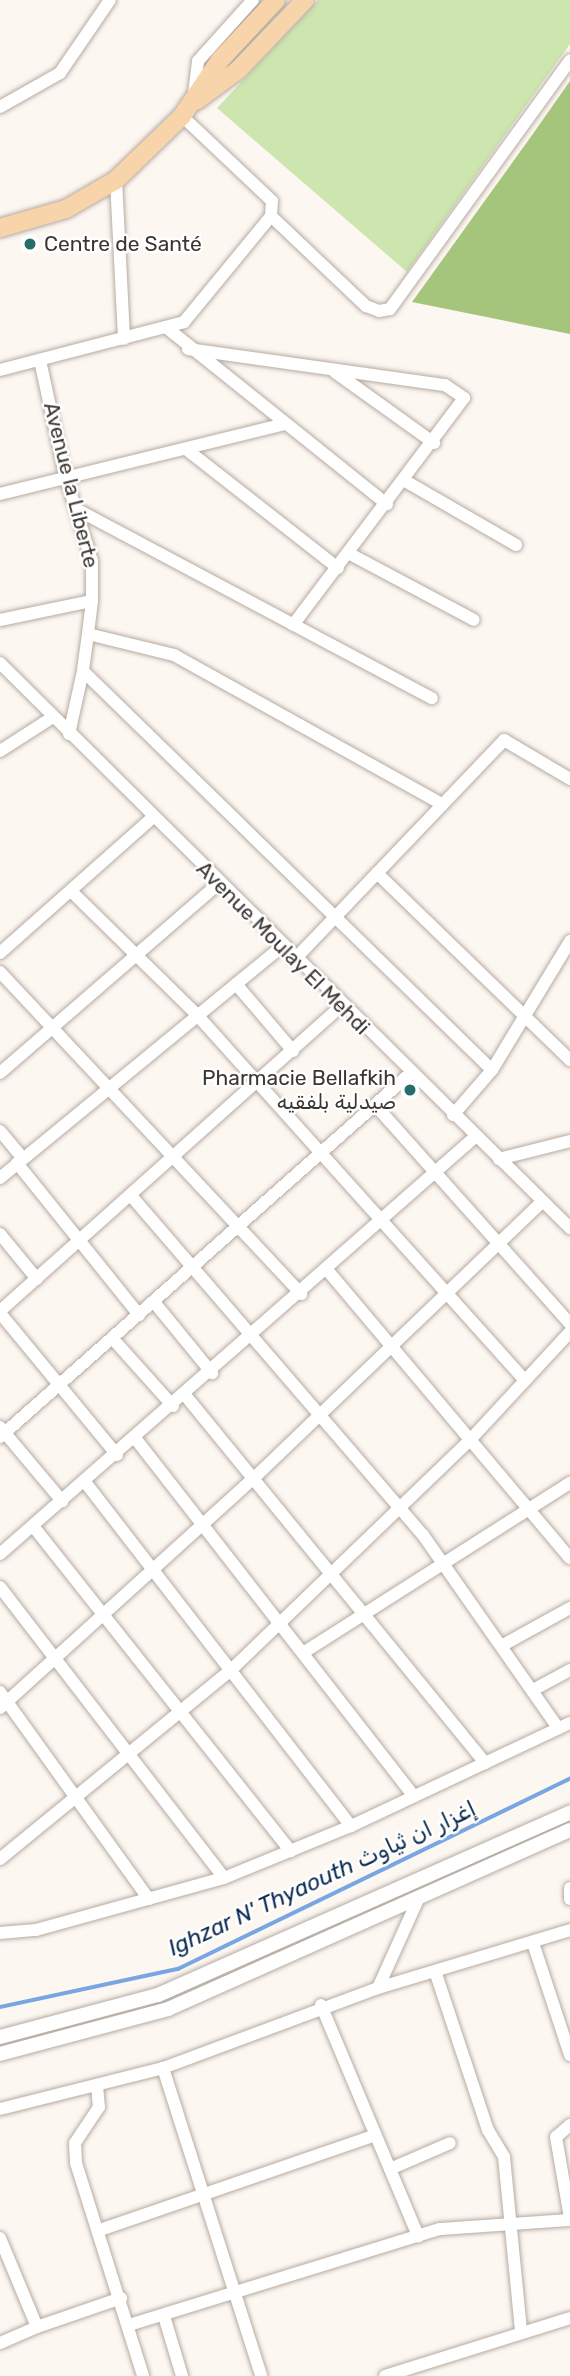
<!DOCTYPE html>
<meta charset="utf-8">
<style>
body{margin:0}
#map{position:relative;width:570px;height:2376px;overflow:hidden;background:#fdf7f1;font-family:Rubik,Cairo,sans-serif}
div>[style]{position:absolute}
.green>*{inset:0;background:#cde5af}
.forest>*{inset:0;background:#a5c47c}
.stream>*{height:3.5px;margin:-1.75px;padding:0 1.75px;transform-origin:1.75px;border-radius:1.75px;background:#78a6e2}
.roads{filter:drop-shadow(0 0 2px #b5aba2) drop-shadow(0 0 2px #b5aba2)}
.minor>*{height:12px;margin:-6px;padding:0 6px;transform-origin:6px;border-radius:6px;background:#fff}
.tertiary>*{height:14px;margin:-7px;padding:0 7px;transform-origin:7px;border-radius:7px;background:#fff}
.primary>*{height:18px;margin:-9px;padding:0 9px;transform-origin:9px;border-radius:9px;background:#f8d4ab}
.dots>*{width:19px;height:19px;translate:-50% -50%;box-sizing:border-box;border:4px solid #fff;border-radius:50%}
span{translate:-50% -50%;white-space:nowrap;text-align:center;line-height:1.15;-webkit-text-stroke:5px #fff;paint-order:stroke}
.poi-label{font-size:21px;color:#3a3632}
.left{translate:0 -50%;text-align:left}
.right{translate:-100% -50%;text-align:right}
.street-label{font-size:21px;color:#3a3632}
.water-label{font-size:23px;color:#0d2c53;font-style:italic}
</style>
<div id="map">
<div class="green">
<div style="clip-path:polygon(318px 0,570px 0,570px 44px,407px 272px,217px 108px)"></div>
</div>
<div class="forest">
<div style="clip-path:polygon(570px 81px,570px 334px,412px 302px,530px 138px)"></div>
</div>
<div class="stream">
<div style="left:0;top:2007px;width:182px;rotate:-12.1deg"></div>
<div style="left:178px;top:1969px;width:436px;rotate:-25.9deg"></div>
</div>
<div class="roads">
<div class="minor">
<div style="left:194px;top:94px;width:33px;rotate:-83deg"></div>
<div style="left:198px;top:61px;width:82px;rotate:-48deg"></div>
<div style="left:0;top:107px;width:69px;rotate:-29.5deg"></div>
<div style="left:60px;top:73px;width:88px;rotate:-55.6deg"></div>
<div style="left:182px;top:116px;width:124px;rotate:43.4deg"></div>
<div style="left:272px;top:201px;width:15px;rotate:94deg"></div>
<div style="left:271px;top:216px;width:131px;rotate:43.5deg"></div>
<div style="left:366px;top:306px;width:14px;rotate:21deg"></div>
<div style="left:379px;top:311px;width:11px;rotate:-10deg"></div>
<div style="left:390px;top:309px;width:307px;rotate:-54.1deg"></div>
<div style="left:116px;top:180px;width:159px;rotate:87.1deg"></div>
<div style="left:167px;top:328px;width:282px;rotate:38.7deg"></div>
<div style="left:188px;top:349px;width:260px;rotate:8deg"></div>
<div style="left:445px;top:385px;width:23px;rotate:34deg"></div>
<div style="left:464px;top:398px;width:284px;rotate:127deg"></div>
<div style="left:0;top:370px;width:190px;rotate:-14.6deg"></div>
<div style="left:184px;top:322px;width:137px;rotate:-50.6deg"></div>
<div style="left:335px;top:372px;width:122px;rotate:35.6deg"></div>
<div style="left:186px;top:449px;width:193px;rotate:38.1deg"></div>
<div style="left:407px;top:482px;width:126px;rotate:30deg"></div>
<div style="left:0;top:494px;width:294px;rotate:-13.8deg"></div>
<div style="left:76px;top:509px;width:403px;rotate:28deg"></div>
<div style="left:350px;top:554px;width:140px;rotate:28deg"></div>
<div style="left:92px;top:601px;width:33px;rotate:97deg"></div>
<div style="left:88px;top:634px;width:89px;rotate:13.7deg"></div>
<div style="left:174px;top:655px;width:307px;rotate:29.1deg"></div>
<div style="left:0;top:620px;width:94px;rotate:-11.7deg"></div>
<div style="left:92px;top:601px;width:40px;rotate:-90deg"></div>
<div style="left:92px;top:561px;width:90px;rotate:-107.4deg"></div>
<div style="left:65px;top:475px;width:118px;rotate:-102.3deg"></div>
<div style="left:88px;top:634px;width:37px;rotate:98deg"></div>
<div style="left:83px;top:671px;width:571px;rotate:44.29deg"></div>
<div style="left:0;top:663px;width:803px;rotate:44.75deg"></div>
<div style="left:69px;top:734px;width:65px;rotate:-77.5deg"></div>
<div style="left:0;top:751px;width:63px;rotate:-32.7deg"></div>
<div style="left:377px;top:873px;width:269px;rotate:44.1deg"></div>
<div style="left:71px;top:891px;width:178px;rotate:44.5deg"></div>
<div style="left:198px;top:1016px;width:489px;rotate:48.1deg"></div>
<div style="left:0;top:953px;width:203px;rotate:-41.6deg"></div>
<div style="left:295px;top:959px;width:303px;rotate:-46.3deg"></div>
<div style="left:504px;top:740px;width:77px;rotate:30.6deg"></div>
<div style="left:0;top:972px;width:441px;rotate:46.9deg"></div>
<div style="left:236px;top:984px;width:88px;rotate:49.6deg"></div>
<div style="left:0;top:1073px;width:290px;rotate:-40.9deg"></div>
<div style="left:376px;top:1106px;width:292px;rotate:48.3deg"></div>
<div style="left:453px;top:1115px;width:60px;rotate:-49.1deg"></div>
<div style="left:492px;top:1070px;width:151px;rotate:-58.8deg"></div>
<div style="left:0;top:1131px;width:35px;rotate:50deg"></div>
<div style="left:499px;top:1159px;width:73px;rotate:-14.2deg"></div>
<div style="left:17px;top:1163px;width:195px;rotate:51.2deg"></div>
<div style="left:0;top:1178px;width:365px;rotate:-39.4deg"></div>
<div style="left:133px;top:1198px;width:445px;rotate:49.3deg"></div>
<div style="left:423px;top:1535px;width:236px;rotate:55deg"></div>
<div style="left:0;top:1234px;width:58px;rotate:50.6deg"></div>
<div style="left:328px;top:1271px;width:375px;rotate:49.9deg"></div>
<div style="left:154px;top:1302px;width:92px;rotate:50.8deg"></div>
<div style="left:0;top:1311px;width:457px;rotate:-41.8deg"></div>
<div style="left:0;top:1313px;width:184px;rotate:50.5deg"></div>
<div style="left:113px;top:1339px;width:90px;rotate:48.2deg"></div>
<div style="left:185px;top:1395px;width:475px;rotate:50.8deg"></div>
<div style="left:0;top:1427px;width:97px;rotate:50deg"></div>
<div style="left:0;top:1437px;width:549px;rotate:-41.53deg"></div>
<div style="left:135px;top:1438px;width:454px;rotate:52.1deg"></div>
<div style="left:85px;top:1482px;width:435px;rotate:52.3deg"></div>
<div style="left:33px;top:1526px;width:415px;rotate:51.6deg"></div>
<div style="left:0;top:1554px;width:632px;rotate:-41.28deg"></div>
<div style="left:0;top:1587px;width:367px;rotate:52.4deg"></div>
<div style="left:503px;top:1645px;width:77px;rotate:-28.9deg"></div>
<div style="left:306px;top:1651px;width:313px;rotate:-32.5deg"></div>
<div style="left:533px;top:1690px;width:42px;rotate:-28.4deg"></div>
<div style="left:0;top:1692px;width:255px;rotate:54.3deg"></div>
<div style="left:0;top:1708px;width:343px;rotate:-42.2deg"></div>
<div style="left:254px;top:1478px;width:400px;rotate:-43.8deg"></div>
<div style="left:0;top:1859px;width:298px;rotate:-39.3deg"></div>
<div style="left:231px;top:1670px;width:332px;rotate:-43.9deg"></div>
<div style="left:470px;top:1440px;width:147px;rotate:-47.2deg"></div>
<div style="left:570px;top:1888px;width:11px;rotate:90deg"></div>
<div style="left:0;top:1933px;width:36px;rotate:-5deg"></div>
<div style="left:36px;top:1930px;width:195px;rotate:-15.5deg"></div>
<div style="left:224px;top:1878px;width:137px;rotate:-22.3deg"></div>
<div style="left:351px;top:1826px;width:242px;rotate:-25.2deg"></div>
<div style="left:533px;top:1943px;width:118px;rotate:71.7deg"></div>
<div style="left:435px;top:1971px;width:168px;rotate:71.6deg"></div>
<div style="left:488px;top:2130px;width:31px;rotate:59deg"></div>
<div style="left:504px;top:2157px;width:174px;rotate:84.4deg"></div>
<div style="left:378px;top:1988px;width:201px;rotate:-16.8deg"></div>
<div style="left:321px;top:2005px;width:251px;rotate:67.2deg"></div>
<div style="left:163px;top:2068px;width:323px;rotate:72.3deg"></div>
<div style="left:97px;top:2085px;width:22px;rotate:85deg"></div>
<div style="left:99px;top:2107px;width:43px;rotate:123.7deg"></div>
<div style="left:75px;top:2143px;width:20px;rotate:87deg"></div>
<div style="left:76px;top:2163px;width:223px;rotate:72.5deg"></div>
<div style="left:0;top:2109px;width:168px;rotate:-14.1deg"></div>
<div style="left:163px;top:2068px;width:229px;rotate:-20.4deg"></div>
<div style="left:378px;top:1988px;width:100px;rotate:-65.7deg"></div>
<div style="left:570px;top:2125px;width:18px;rotate:139deg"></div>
<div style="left:556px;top:2137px;width:82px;rotate:80.2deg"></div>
<div style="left:390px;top:2169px;width:65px;rotate:-23.4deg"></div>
<div style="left:100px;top:2230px;width:289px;rotate:-19deg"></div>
<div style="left:0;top:2238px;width:96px;rotate:67.4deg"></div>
<div style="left:37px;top:2327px;width:40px;rotate:156.6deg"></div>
<div style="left:164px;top:2316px;width:63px;rotate:73.3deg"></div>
<div style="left:129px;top:2325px;width:325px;rotate:-17.2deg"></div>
<div style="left:440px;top:2229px;width:130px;rotate:-4deg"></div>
<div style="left:37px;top:2327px;width:89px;rotate:-19deg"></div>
<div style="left:385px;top:2376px;width:194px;rotate:-17.4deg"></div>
</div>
<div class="tertiary">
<div style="left:0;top:2037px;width:163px;rotate:-14.9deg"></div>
<div style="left:158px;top:1995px;width:451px;rotate:-23.9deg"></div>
<div style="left:0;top:2054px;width:174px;rotate:-15deg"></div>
<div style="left:168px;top:2009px;width:440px;rotate:-24deg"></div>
</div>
<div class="primary">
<div style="left:196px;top:101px;width:52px;rotate:-36.4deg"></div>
<div style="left:238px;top:70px;width:97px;rotate:-46.3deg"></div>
<div style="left:0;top:228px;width:69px;rotate:-16.1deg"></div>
<div style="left:66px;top:209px;width:58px;rotate:-30.1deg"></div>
<div style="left:116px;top:180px;width:92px;rotate:-44.1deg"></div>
<div style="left:182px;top:116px;width:68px;rotate:-55.8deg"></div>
<div style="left:220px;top:60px;width:82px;rotate:-47deg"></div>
</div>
</div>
<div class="dots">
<div style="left:30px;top:244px;background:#256f6a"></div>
<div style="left:410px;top:1090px;background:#256f6a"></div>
</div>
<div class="poi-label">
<span class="left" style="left:44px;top:244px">Centre de Santé</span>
<span class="right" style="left:396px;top:1090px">Pharmacie Bellafkih<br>صيدلية بلفقيه</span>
</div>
<div class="street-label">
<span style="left:71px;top:485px;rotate:76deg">Avenue la Liberte</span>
<span style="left:283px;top:948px;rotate:45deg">Avenue Moulay El Mehdi</span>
</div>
<div class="water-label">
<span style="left:322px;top:1878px;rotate:-25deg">Ighzar N' Thyaouth إغزار ان ثياوث</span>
</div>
</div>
